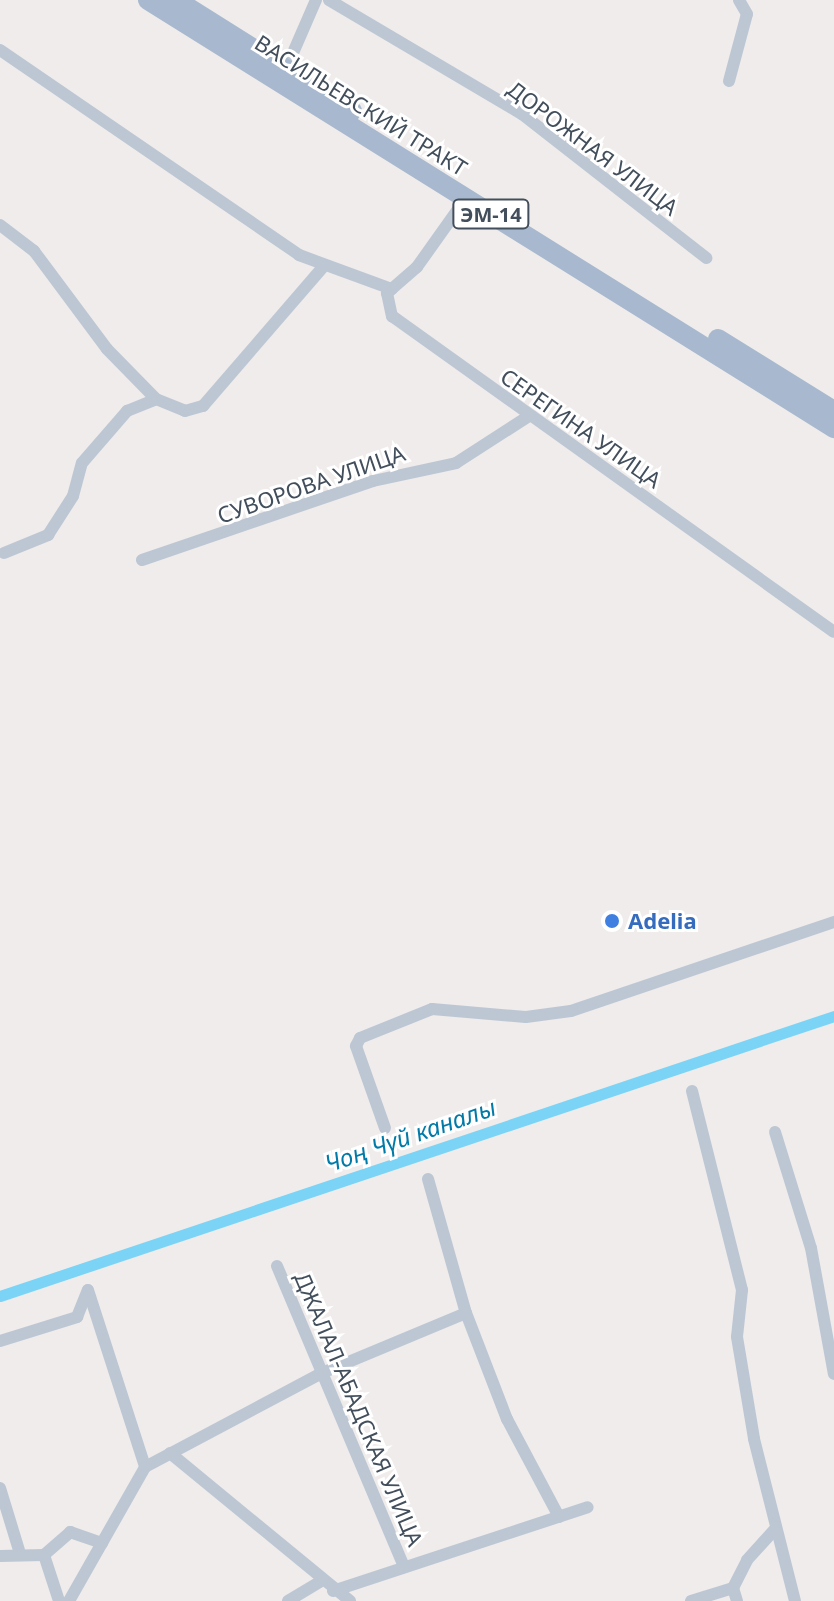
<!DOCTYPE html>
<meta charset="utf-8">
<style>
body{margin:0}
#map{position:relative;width:834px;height:1601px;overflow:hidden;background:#efeceb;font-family:"Noto Sans",sans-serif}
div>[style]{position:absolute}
.canal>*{height:11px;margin:-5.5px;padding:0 5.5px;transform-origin:5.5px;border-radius:5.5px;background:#7bd4f6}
.street>*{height:12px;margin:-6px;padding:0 6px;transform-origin:6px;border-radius:6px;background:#bdc7d4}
.primary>*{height:20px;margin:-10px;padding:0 10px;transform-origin:10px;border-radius:10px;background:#a8b9cf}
.dots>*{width:22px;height:22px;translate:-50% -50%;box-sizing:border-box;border:4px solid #fff;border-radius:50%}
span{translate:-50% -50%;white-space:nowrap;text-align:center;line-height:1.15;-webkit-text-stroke:6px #fff;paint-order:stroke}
.shield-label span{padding:2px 6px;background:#fff;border:2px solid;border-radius:6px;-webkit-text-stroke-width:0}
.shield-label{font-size:20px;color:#424e5b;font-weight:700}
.street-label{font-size:22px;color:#424e5b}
.shop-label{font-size:22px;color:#366cbe;font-weight:700}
.left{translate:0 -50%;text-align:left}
.water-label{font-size:24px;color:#017aa8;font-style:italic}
</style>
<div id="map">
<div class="canal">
<div style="left:0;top:1296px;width:880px;rotate:-18.56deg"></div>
</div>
<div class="street">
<div style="left:329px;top:0;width:224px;rotate:30.6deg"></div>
<div style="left:522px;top:114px;width:234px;rotate:38deg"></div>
<div style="left:0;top:50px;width:363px;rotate:34.4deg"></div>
<div style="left:299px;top:255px;width:99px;rotate:20.1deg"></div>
<div style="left:286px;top:69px;width:75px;rotate:-66.5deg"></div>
<div style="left:729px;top:81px;width:69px;rotate:-75deg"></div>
<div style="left:747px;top:14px;width:16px;rotate:-120deg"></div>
<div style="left:466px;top:198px;width:85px;rotate:125.4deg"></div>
<div style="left:417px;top:267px;width:40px;rotate:139deg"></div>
<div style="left:387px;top:293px;width:24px;rotate:78deg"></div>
<div style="left:392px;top:316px;width:543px;rotate:35.56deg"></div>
<div style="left:0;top:225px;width:43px;rotate:37.4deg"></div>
<div style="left:34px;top:251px;width:122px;rotate:53.3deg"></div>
<div style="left:107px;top:349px;width:70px;rotate:45.6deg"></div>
<div style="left:4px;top:553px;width:48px;rotate:-22.2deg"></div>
<div style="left:48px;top:535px;width:46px;rotate:-57.3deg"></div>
<div style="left:73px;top:496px;width:34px;rotate:-75deg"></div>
<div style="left:82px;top:463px;width:69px;rotate:-49.1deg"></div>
<div style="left:127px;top:411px;width:31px;rotate:-22deg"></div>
<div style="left:156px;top:399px;width:31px;rotate:22deg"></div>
<div style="left:185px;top:411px;width:19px;rotate:-16deg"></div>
<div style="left:203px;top:406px;width:184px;rotate:-49.2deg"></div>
<div style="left:142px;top:560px;width:244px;rotate:-18.9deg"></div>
<div style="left:373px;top:481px;width:85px;rotate:-12.2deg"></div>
<div style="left:456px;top:463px;width:87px;rotate:-32.8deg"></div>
<div style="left:692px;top:1091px;width:205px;rotate:75.9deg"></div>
<div style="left:742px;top:1290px;width:47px;rotate:96.1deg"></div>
<div style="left:737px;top:1337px;width:103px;rotate:80.5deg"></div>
<div style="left:754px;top:1439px;width:167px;rotate:75.8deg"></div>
<div style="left:385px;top:1128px;width:87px;rotate:-109.5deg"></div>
<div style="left:356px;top:1046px;width:9px;rotate:-63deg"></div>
<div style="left:360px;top:1038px;width:78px;rotate:-21.9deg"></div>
<div style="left:432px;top:1009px;width:94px;rotate:4.9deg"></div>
<div style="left:526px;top:1017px;width:45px;rotate:-7.6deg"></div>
<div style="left:571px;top:1011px;width:278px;rotate:-18.7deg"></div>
<div style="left:775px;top:1132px;width:121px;rotate:72.8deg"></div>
<div style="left:811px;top:1248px;width:128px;rotate:79.7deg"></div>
<div style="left:428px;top:1179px;width:139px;rotate:74.2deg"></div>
<div style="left:466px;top:1313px;width:114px;rotate:68.9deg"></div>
<div style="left:507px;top:1419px;width:111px;rotate:62deg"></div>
<div style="left:277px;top:1266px;width:327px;rotate:67.1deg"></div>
<div style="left:88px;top:1290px;width:186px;rotate:72.1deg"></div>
<div style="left:0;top:1341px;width:81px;rotate:-17.3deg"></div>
<div style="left:77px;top:1317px;width:29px;rotate:-68deg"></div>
<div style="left:170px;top:1453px;width:233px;rotate:39.4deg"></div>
<div style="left:0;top:1488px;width:65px;rotate:73deg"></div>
<div style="left:44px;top:1555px;width:35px;rotate:-41deg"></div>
<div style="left:70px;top:1532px;width:34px;rotate:19deg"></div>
<div style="left:44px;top:1555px;width:48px;rotate:71.9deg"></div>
<div style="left:0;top:1556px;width:44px;rotate:-1.3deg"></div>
<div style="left:333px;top:1591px;width:268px;rotate:-18.2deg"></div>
<div style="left:69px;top:1601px;width:154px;rotate:-60.4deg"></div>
<div style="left:145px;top:1467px;width:200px;rotate:-28deg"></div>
<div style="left:322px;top:1373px;width:156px;rotate:-22.6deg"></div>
<div style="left:288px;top:1601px;width:39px;rotate:-31deg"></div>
<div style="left:691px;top:1601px;width:44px;rotate:-17.2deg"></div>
<div style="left:737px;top:1601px;width:14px;rotate:-107deg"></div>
<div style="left:733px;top:1588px;width:31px;rotate:-63deg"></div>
<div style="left:747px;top:1560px;width:43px;rotate:-47.8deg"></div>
</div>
<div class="primary">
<div style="left:148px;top:0;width:809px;rotate:31.96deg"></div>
<div style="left:176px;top:0;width:208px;rotate:32.2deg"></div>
<div style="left:718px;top:339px;width:137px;rotate:31.8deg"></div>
</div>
<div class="dots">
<div style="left:612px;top:921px;background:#3f7fe0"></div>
</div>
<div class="shield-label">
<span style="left:491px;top:214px">ЭМ-14</span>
</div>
<div class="street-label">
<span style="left:361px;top:105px;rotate:32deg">ВАСИЛЬЕВСКИЙ ТРАКТ</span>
<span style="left:593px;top:148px;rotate:37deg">ДОРОЖНАЯ УЛИЦА</span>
<span style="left:581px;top:428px;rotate:35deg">СЕРЕГИНА УЛИЦА</span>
<span style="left:311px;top:484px;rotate:-19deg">СУВОРОВА УЛИЦА</span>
<span style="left:359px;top:1409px;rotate:67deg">ДЖАЛАЛ-АБАДСКАЯ УЛИЦА</span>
</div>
<div class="shop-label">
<span class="left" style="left:628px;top:921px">Adelia</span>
</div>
<div class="water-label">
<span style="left:410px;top:1135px;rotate:-19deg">Чоң Чүй каналы</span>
</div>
</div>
